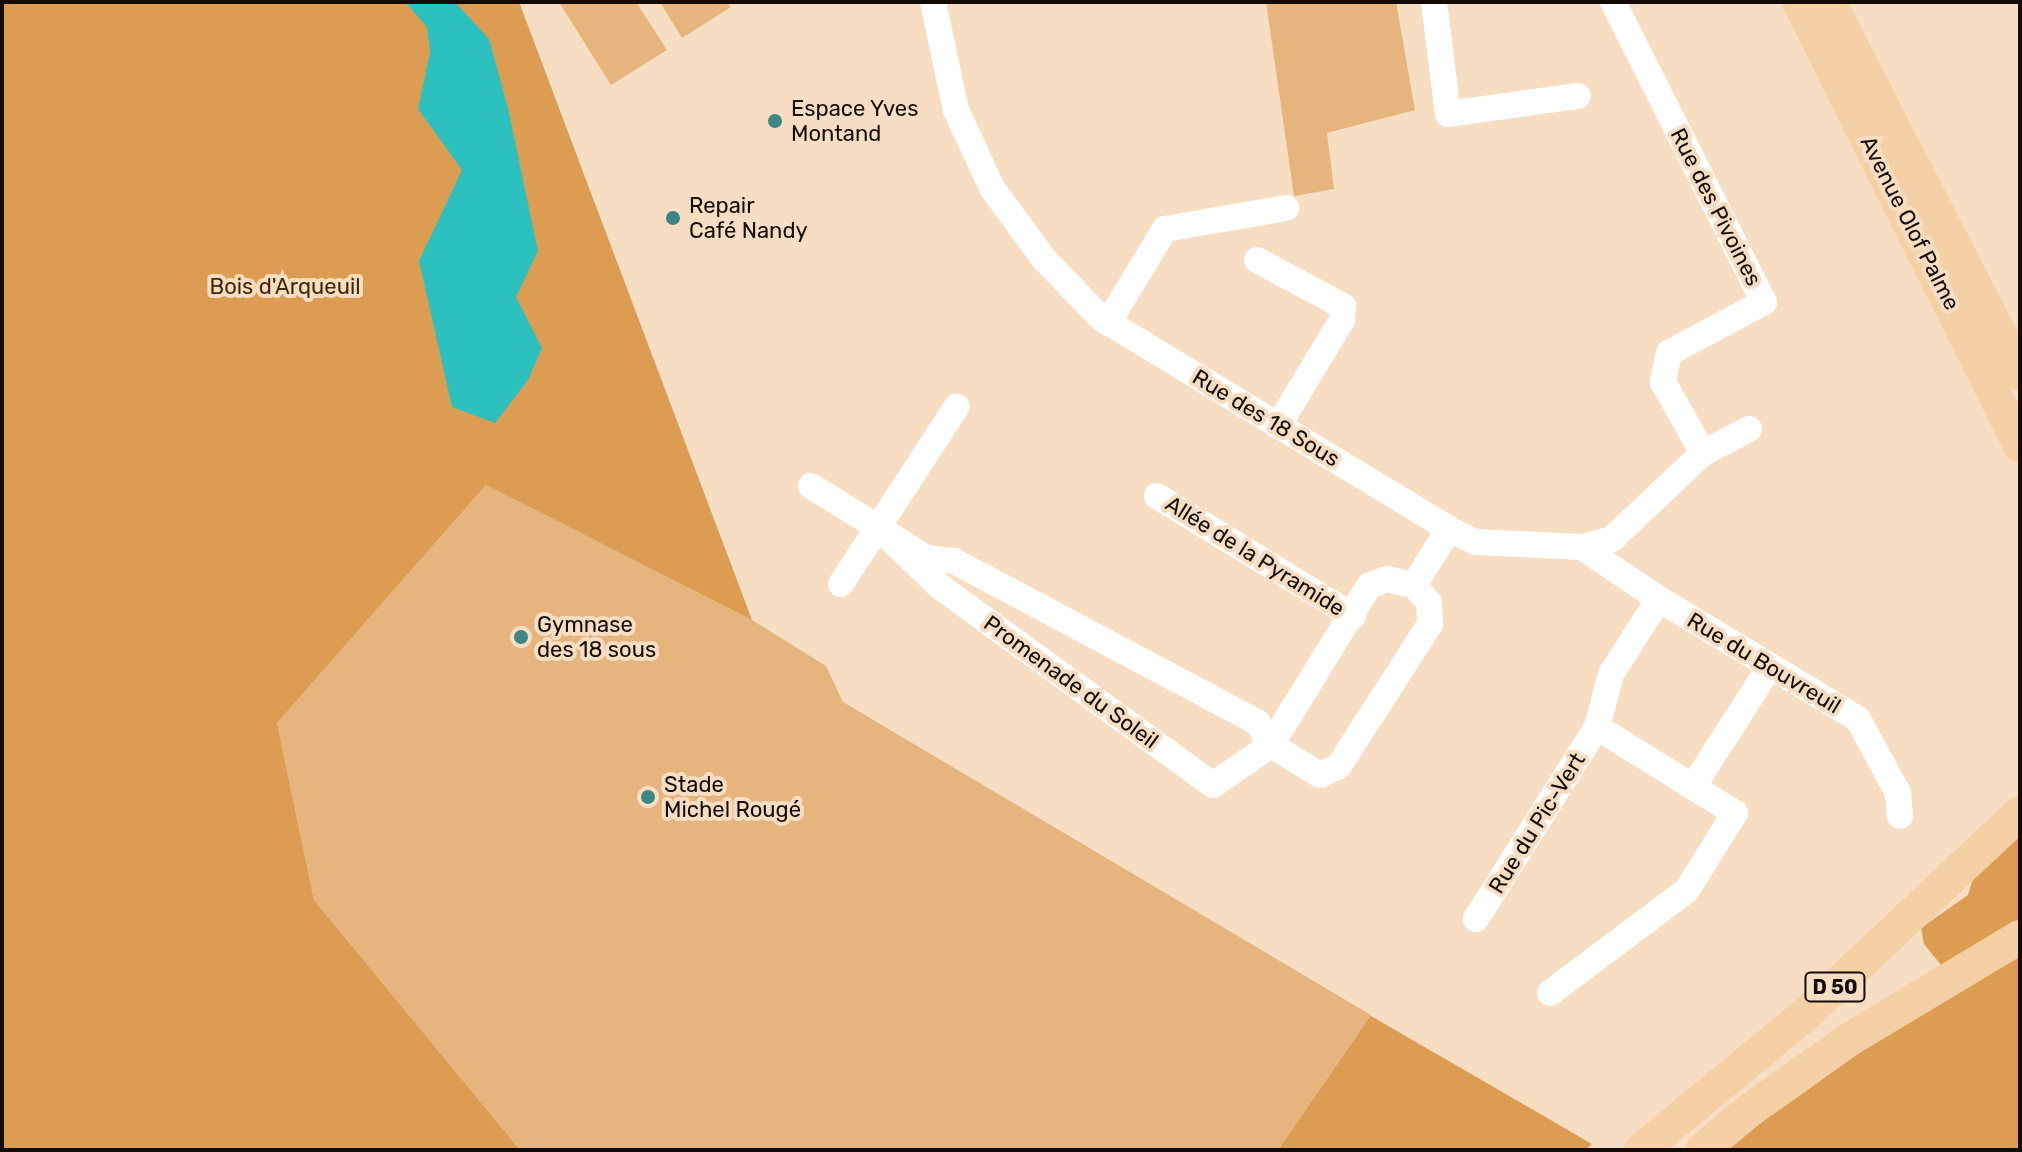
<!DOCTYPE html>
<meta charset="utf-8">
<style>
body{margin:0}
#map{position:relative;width:2022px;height:1152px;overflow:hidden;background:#f7ddc2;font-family:Rubik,sans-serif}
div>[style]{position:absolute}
.green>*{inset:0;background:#e6b57e}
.forest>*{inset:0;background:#dc9d53}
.water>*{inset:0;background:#2cc1be}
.minor>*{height:26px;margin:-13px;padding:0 13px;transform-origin:13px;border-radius:13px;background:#fff}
.major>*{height:34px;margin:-17px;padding:0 17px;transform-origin:17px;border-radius:17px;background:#f5d0a5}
.dots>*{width:22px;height:22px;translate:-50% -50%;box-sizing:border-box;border:4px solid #f7ddc2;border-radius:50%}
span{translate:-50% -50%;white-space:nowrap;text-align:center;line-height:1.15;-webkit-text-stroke:8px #f7ddc2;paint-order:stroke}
.shield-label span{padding:2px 6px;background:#f7ddc2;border:2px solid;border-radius:6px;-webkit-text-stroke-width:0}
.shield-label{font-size:20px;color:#130b03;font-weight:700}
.poi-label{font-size:22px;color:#130b03}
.left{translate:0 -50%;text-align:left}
.street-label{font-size:22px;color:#130b03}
.park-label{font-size:22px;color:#422807}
.frame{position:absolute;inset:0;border:4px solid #130b03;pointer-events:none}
</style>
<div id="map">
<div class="green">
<div style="clip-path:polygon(559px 2px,636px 2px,667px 50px,611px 85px)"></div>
<div style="clip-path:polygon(660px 2px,727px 2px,731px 7px,682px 38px)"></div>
<div style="clip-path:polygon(1266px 2px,1396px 2px,1415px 110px,1327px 133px,1334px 189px,1294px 196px)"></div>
<div style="clip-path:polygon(486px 485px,752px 620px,826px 666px,843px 702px,1371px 1015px,1278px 1150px,520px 1150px,314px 900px,277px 723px)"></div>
</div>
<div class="forest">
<div style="clip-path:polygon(2px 2px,519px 2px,752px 620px,486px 485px,277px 723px,314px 900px,520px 1150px,2px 1150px)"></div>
<div style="clip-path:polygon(2020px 833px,2020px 1150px,1719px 1150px,1760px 1116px,1959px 987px,1924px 944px,1921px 928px,1968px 895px,1977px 865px)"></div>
<div style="clip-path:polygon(1371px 1015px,1371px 1016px,1592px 1144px,1585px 1150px,1278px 1150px)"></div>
</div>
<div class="water">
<div style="clip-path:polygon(405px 2px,455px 2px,489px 39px,508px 108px,538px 251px,516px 297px,542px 348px,528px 380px,495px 423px,452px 407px,419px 261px,462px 170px,418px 109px,430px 52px,427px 27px)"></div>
</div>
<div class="minor">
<div style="left:933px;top:2px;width:110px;rotate:78deg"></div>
<div style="left:956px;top:110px;width:86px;rotate:65.2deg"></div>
<div style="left:992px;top:188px;width:88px;rotate:53.8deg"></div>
<div style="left:1044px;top:259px;width:82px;rotate:46deg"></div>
<div style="left:1101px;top:318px;width:407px;rotate:31.2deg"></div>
<div style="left:1449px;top:529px;width:30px;rotate:26deg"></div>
<div style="left:1476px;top:542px;width:106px;rotate:2.7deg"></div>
<div style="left:1582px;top:547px;width:31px;rotate:-15deg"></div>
<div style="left:1612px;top:539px;width:125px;rotate:-43.4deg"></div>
<div style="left:1703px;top:453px;width:52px;rotate:-27.6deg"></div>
<div style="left:1434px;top:2px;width:113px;rotate:82.9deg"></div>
<div style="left:1448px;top:114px;width:131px;rotate:-7.9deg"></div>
<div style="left:1613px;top:2px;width:336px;rotate:63.3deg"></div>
<div style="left:1764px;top:302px;width:108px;rotate:151.8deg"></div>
<div style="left:1669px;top:353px;width:30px;rotate:102deg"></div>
<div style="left:1663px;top:382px;width:81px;rotate:60.6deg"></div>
<div style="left:1257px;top:260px;width:98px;rotate:28.1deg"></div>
<div style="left:1343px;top:306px;width:14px;rotate:94deg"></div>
<div style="left:1342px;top:320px;width:124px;rotate:121.1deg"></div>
<div style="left:1108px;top:323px;width:110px;rotate:-58.8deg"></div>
<div style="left:1165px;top:229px;width:123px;rotate:-9.8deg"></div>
<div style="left:811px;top:486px;width:80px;rotate:31.7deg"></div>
<div style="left:1157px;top:496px;width:230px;rotate:31.5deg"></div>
<div style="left:879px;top:528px;width:56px;rotate:32.6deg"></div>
<div style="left:926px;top:558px;width:28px;rotate:6deg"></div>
<div style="left:954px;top:561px;width:343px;rotate:28deg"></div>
<div style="left:1257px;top:722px;width:27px;rotate:59deg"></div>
<div style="left:1271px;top:745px;width:70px;rotate:145.4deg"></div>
<div style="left:1213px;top:785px;width:339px;rotate:-144deg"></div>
<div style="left:939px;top:586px;width:83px;rotate:-136deg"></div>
<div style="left:1582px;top:547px;width:93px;rotate:34deg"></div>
<div style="left:1659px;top:599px;width:232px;rotate:31.1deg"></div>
<div style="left:1858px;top:719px;width:84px;rotate:61.6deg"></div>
<div style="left:1898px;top:793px;width:23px;rotate:85deg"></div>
<div style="left:1387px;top:579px;width:28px;rotate:13deg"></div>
<div style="left:1414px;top:585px;width:23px;rotate:50deg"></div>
<div style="left:1429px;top:603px;width:21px;rotate:87deg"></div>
<div style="left:1430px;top:624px;width:169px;rotate:122.7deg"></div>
<div style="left:1339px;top:766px;width:21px;rotate:155deg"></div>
<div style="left:1320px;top:775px;width:57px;rotate:-148.5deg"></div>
<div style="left:1271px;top:745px;width:187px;rotate:-58.4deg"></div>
<div style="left:1369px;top:586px;width:19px;rotate:-21deg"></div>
<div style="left:841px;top:584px;width:212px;rotate:-56.9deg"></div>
<div style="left:1414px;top:585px;width:66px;rotate:-58deg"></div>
<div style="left:1693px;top:787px;width:143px;rotate:-57.5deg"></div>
<div style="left:1476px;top:919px;width:227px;rotate:-57.8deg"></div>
<div style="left:1550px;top:993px;width:171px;rotate:-36.9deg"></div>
<div style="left:1687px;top:890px;width:91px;rotate:-58.1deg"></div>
<div style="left:1735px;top:813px;width:163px;rotate:-148.1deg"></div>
<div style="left:1597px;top:727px;width:55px;rotate:-75.2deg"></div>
<div style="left:1611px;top:674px;width:89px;rotate:-57.4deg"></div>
</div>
<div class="major">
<div style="left:1799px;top:2px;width:495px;rotate:63.5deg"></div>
<div style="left:1829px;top:2px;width:417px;rotate:62.8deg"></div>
<div style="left:1641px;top:1150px;width:215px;rotate:-39.5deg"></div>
<div style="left:1807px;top:1013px;width:292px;rotate:-43.2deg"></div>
<div style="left:1702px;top:1150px;width:62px;rotate:-39.8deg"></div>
<div style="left:1750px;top:1110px;width:123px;rotate:-35.4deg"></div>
<div style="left:1850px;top:1039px;width:198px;rotate:-31deg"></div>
</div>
<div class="dots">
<div style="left:775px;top:121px;background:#3e8683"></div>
<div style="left:673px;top:218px;background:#3e8683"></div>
<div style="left:521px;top:637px;background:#3e8683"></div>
<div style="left:648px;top:797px;background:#3e8683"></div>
</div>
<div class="shield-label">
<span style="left:1835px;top:987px">D 50</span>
</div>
<div class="poi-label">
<span class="left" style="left:791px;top:121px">Espace Yves<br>Montand</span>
<span class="left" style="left:689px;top:218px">Repair<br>Café Nandy</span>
<span class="left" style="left:537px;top:637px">Gymnase<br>des 18 sous</span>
<span class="left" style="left:664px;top:797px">Stade<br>Michel Rougé</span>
</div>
<div class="street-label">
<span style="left:1716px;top:207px;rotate:63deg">Rue des Pivoines</span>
<span style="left:1910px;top:223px;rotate:63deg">Avenue Olof Palme</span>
<span style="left:1266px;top:418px;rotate:31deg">Rue des 18 Sous</span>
<span style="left:1255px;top:556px;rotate:32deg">Allée de la Pyramide</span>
<span style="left:1764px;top:663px;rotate:31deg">Rue du Bouvreuil</span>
<span style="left:1071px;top:682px;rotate:36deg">Promenade du Soleil</span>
<span style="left:1537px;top:823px;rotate:-58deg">Rue du Pic-Vert</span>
</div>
<div class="park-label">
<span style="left:285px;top:287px">Bois d'Arqueuil</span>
</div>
<div class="frame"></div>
</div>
